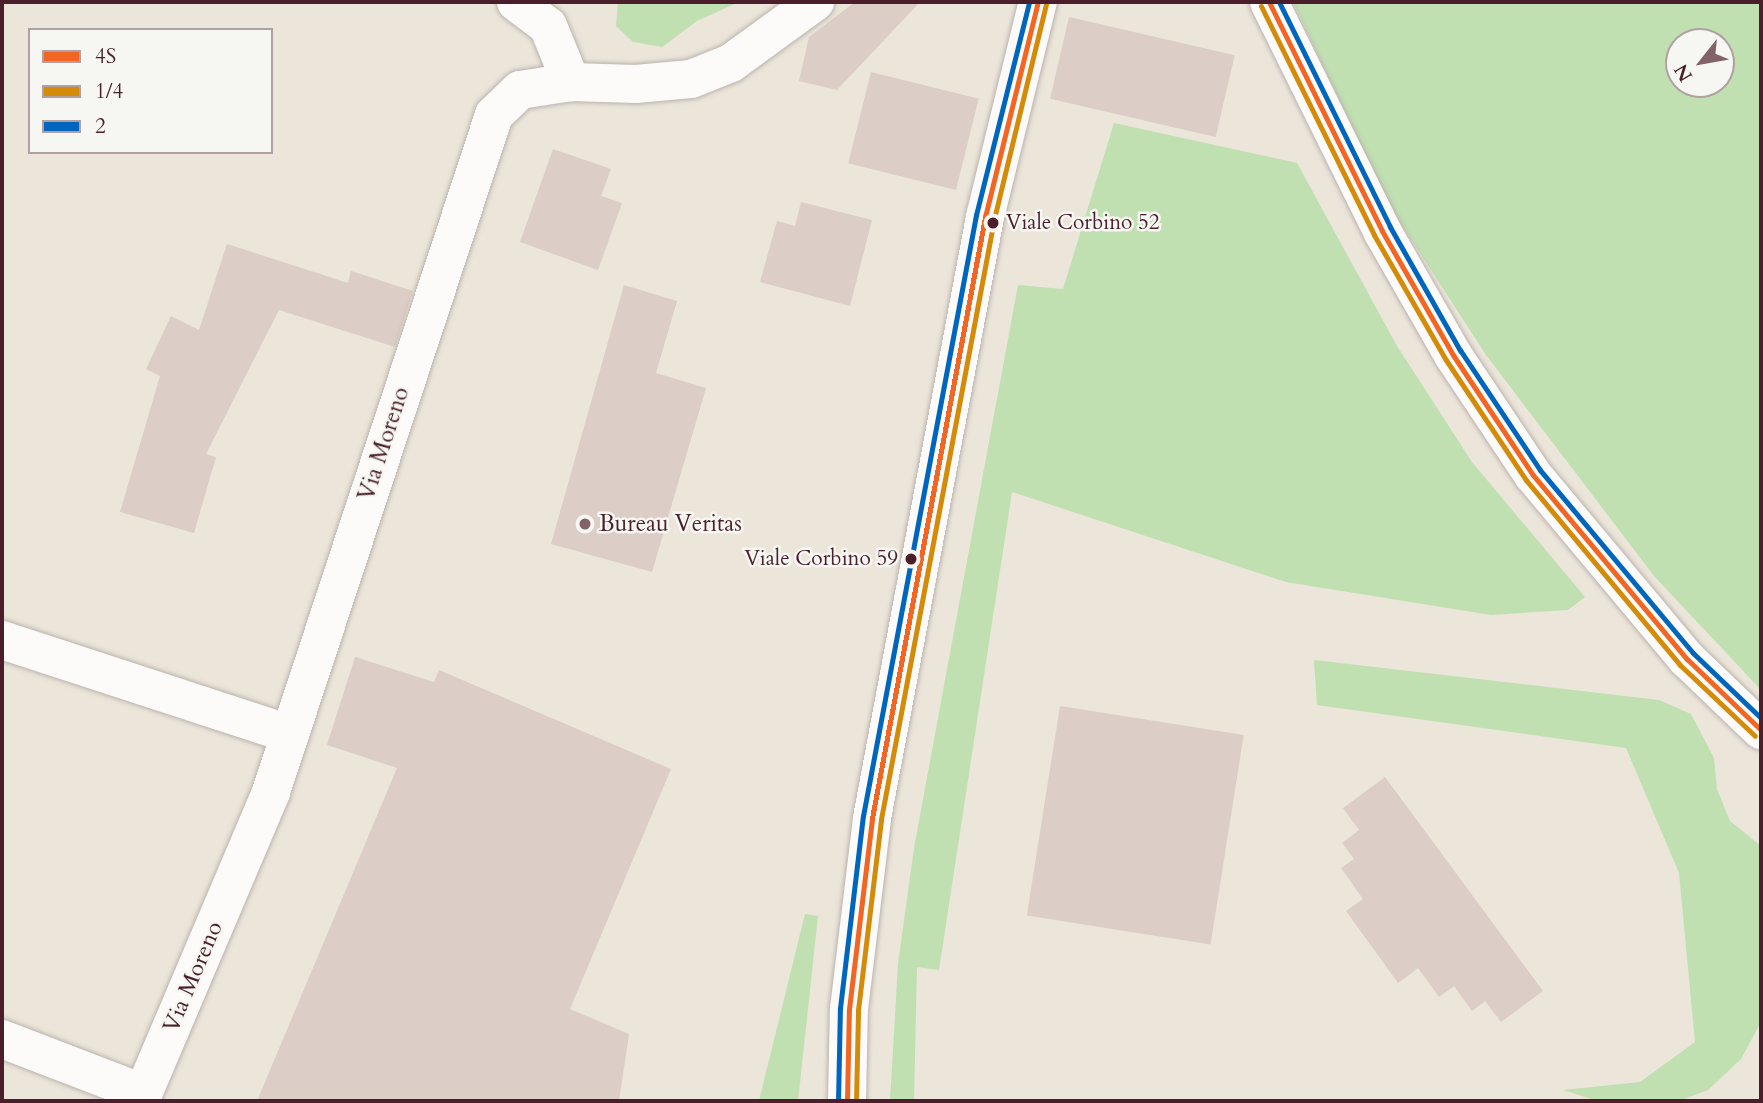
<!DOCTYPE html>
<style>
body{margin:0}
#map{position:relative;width:1763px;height:1103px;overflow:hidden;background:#ebe5da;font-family:Cardo,serif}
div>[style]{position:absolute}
.green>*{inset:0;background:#c0e0b2}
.building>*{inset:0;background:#dccdc7;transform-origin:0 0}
.roads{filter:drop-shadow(0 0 2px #bbb3ad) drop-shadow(0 0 2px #bbb3ad)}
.minor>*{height:38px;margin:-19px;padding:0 19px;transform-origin:19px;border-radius:19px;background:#fcfbf9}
.major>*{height:38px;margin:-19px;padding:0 19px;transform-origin:19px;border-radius:19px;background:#fcfbf9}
.bus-1>*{height:5px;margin:-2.5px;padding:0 2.5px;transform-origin:2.5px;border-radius:2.5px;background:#f26522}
.bus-2>*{height:5px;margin:-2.5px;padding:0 2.5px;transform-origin:2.5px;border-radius:2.5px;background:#d48b09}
.bus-3>*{height:5px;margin:-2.5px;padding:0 2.5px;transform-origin:2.5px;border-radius:2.5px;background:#0065bd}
.dots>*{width:19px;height:19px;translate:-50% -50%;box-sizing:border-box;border:4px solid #f6f6f2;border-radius:50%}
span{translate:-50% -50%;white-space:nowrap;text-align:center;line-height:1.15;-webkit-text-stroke:5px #f6f6f2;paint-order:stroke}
.bus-label{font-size:21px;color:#4a1f2b}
.left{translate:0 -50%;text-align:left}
.right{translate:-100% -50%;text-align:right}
.street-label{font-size:23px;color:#4a1f2b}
.poi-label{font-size:23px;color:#4a1f2b}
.frame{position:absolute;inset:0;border:4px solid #4a1f2b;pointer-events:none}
.legend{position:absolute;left:28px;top:28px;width:245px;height:126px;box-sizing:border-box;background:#f6f6f2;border:2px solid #b1a0a2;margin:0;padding:9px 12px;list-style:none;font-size:21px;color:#4a1f2b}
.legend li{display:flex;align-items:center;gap:14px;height:35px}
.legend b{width:35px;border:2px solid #b1a0a2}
.north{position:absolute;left:1665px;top:28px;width:70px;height:70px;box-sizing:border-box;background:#f6f6f2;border:2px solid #b1a0a2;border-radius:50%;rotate:239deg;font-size:19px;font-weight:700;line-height:28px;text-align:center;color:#4a1f2b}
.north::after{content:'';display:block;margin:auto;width:24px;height:32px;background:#826468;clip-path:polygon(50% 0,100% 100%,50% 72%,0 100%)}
</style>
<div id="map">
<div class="green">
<div style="clip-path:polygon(618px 2px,739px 2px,697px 21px,662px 47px,633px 42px,616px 26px)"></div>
<div style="clip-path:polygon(evenodd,1293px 2px,1761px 2px,1761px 690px,1654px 576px,1486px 355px,1387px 202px,1293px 2px,1679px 42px,1721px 42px,1721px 84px,1679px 84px,1679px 42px)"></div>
<div style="clip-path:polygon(1114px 123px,1297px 163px,1397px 346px,1472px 462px,1585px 597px,1568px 610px,1491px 615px,1286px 582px,1012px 492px,939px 970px,917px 967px,914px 1101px,890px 1101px,898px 964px,914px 848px,1018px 285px,1063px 289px)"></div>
<div style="clip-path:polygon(1314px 660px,1659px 700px,1691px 714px,1714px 758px,1717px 789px,1730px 821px,1761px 846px,1761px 1022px,1741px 1059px,1708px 1090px,1679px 1101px,1598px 1101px,1563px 1090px,1640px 1082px,1695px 1042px,1679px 873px,1626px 748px,1317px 705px)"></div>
<div style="clip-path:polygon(805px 914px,818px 916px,798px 1101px,759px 1101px)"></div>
</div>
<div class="building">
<div style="clip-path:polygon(855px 2px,920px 2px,837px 90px,799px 81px,809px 37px)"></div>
<div style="left:1069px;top:17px;width:170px;height:84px;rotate:13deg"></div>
<div style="left:871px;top:72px;width:111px;height:94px;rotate:14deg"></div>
<div style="clip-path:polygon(553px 149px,611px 169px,601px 196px,622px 203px,598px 270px,520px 242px)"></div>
<div style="clip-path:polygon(801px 202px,872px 220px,850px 306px,760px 282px,777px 221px,795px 226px)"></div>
<div style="clip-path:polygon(227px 244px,348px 283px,351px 271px,413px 291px,395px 347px,279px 310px,206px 454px,216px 457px,194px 533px,120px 512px,160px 376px,146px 369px,171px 316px,199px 330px)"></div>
<div style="clip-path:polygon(624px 285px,677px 301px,656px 373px,706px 388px,652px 572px,551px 544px)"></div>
<div style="clip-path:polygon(355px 657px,434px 682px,439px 670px,671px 769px,570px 1009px,629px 1034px,619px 1101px,257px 1101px,397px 768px,327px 745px)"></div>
<div style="left:1060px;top:706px;width:186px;height:212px;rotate:9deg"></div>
<div style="clip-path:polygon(1385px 777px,1543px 991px,1501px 1022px,1485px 1001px,1472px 1011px,1454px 986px,1439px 997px,1418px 968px,1398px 983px,1346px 911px,1363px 899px,1341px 868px,1354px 859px,1342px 843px,1359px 830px,1343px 808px)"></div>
</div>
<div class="roads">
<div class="minor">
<div style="left:516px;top:2px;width:40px;rotate:37deg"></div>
<div style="left:548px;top:26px;width:61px;rotate:67.7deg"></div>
<div style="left:2px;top:640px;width:303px;rotate:18.1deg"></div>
<div style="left:2px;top:1039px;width:151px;rotate:21deg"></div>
<div style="left:140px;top:1101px;width:336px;rotate:-67deg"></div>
<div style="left:271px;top:792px;width:713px;rotate:-71.77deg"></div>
<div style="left:494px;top:115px;width:36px;rotate:-44deg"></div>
<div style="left:520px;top:90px;width:52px;rotate:-8.9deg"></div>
<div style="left:571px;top:82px;width:65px;rotate:1.8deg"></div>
<div style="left:636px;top:84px;width:55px;rotate:-5.2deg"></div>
<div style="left:691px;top:79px;width:43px;rotate:-21.8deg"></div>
<div style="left:731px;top:63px;width:104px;rotate:-36deg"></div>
</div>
<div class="major">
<div style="left:1269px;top:2px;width:255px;rotate:63.7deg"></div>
<div style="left:1382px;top:231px;width:143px;rotate:60.2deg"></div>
<div style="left:1453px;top:355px;width:144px;rotate:56.3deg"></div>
<div style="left:1533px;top:475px;width:240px;rotate:50.1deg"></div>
<div style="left:1687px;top:659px;width:103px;rotate:43.8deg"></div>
<div style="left:847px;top:1101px;width:92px;rotate:-88.8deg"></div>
<div style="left:849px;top:1009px;width:192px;rotate:-83.1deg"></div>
<div style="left:872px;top:818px;width:612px;rotate:-79.35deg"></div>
<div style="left:985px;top:217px;width:221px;rotate:-76.2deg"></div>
</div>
</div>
<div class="bus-1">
<div style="left:1269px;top:2px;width:255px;rotate:63.7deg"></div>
<div style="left:1382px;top:231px;width:143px;rotate:60.2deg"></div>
<div style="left:1453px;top:355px;width:144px;rotate:56.3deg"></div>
<div style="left:1533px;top:475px;width:240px;rotate:50.1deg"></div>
<div style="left:1687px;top:659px;width:103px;rotate:43.8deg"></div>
<div style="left:847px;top:1101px;width:92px;rotate:-88.8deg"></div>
<div style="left:849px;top:1009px;width:192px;rotate:-83.1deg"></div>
<div style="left:872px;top:818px;width:612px;rotate:-79.35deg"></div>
<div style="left:985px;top:217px;width:221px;rotate:-76.2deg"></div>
</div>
<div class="bus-2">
<div style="left:1261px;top:6px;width:255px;rotate:63.7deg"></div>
<div style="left:1374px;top:235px;width:144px;rotate:60.1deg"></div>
<div style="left:1446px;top:360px;width:144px;rotate:56.3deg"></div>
<div style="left:1526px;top:480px;width:241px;rotate:50.2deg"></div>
<div style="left:1680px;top:665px;width:103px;rotate:43.4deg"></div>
<div style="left:856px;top:1101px;width:91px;rotate:-88.7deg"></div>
<div style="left:858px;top:1010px;width:192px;rotate:-83.1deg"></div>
<div style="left:881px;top:819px;width:611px;rotate:-79.33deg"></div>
<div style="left:994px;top:219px;width:221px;rotate:-76.4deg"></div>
</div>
<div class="bus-3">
<div style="left:1279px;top:2px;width:251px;rotate:63.7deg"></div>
<div style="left:1390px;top:227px;width:142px;rotate:60.4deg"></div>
<div style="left:1460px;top:350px;width:144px;rotate:56.3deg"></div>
<div style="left:1540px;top:470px;width:239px;rotate:50.1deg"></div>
<div style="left:1693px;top:653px;width:94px;rotate:43.7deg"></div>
<div style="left:838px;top:1101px;width:93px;rotate:-88.8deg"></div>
<div style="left:840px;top:1008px;width:193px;rotate:-83.2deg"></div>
<div style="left:863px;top:816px;width:612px;rotate:-79.35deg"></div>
<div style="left:976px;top:215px;width:219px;rotate:-76deg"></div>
</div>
<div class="dots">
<div style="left:993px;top:223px;background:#4a1f2b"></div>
<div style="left:585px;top:524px;background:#826468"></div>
<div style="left:911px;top:559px;background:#4a1f2b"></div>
</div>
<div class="bus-label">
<span class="left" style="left:1006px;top:223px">Viale Corbino 52</span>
<span class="right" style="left:898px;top:559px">Viale Corbino 59</span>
</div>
<div class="street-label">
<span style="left:384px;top:444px;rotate:-72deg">Via Moreno</span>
<span style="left:193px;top:977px;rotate:-67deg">Via Moreno</span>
</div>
<div class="poi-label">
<span class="left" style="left:599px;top:524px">Bureau Veritas</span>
</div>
<div class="frame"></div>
<ul class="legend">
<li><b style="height:9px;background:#f26522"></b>4S</li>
<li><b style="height:9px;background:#d48b09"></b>1/4</li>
<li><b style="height:9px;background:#0065bd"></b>2</li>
</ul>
<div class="north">N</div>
</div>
